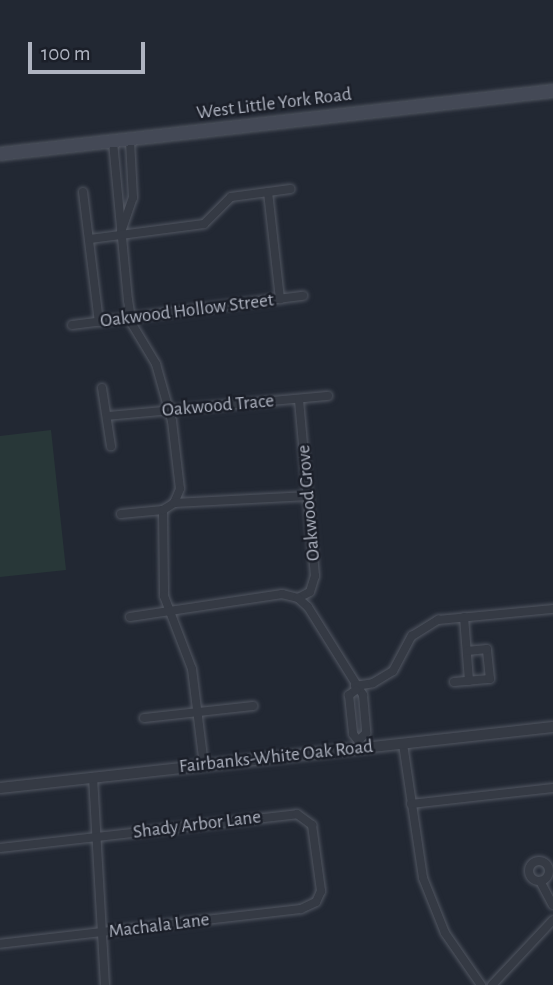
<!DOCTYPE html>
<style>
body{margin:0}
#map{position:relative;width:553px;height:985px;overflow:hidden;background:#222833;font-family:"Alegreya Sans",sans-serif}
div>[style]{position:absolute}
.green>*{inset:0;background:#283738}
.roads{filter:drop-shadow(0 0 2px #525762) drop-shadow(0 0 2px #525762)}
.minor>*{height:8px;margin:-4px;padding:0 4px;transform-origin:4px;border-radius:4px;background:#353a44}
.minor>.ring{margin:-4px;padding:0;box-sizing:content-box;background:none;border:8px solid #353a44;border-radius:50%}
.tertiary>*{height:10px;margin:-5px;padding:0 5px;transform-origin:5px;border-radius:5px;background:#353a44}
.secondary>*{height:12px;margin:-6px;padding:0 6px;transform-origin:6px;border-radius:6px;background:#444956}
span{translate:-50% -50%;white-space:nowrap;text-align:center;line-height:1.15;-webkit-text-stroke:5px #1b1f29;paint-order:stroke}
.street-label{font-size:19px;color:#afb4c1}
.scale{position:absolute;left:28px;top:42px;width:117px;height:32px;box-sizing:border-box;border:4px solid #afb4c1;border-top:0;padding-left:9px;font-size:21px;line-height:24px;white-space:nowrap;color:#afb4c1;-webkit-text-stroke:5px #1b1f29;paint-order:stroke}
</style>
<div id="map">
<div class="green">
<div style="clip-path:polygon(51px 430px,66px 570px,0 577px,0 436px)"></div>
</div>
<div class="roads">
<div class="minor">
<div style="left:113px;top:142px;width:159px;rotate:84.6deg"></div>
<div style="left:128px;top:300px;width:24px;rotate:81deg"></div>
<div style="left:132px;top:324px;width:47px;rotate:59deg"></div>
<div style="left:156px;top:364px;width:59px;rotate:74.3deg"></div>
<div style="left:172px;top:421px;width:68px;rotate:83.3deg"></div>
<div style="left:180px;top:489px;width:15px;rotate:113deg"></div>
<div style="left:83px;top:192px;width:131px;rotate:83deg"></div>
<div style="left:268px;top:192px;width:108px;rotate:83.6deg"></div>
<div style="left:121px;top:232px;width:36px;rotate:-71deg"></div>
<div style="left:133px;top:198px;width:58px;rotate:-93deg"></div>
<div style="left:90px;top:239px;width:115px;rotate:-7.5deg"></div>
<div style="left:204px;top:224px;width:38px;rotate:-45deg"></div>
<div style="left:231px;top:197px;width:60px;rotate:-7.7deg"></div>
<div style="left:72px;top:325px;width:233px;rotate:-7.2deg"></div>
<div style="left:102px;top:388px;width:59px;rotate:81.2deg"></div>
<div style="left:107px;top:416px;width:222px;rotate:-5.2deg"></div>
<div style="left:163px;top:510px;width:86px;rotate:89.3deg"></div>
<div style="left:164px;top:596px;width:78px;rotate:69deg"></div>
<div style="left:192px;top:669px;width:98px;rotate:82.9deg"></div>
<div style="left:121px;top:514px;width:42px;rotate:-5.4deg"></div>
<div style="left:163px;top:510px;width:13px;rotate:-32deg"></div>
<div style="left:174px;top:503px;width:135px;rotate:-3deg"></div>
<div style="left:298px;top:598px;width:13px;rotate:-27deg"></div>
<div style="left:310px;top:592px;width:17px;rotate:-73deg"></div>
<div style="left:315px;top:576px;width:177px;rotate:-95.2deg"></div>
<div style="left:130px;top:617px;width:154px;rotate:-8.6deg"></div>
<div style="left:282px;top:594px;width:16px;rotate:14deg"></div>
<div style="left:298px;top:598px;width:13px;rotate:42deg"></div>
<div style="left:308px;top:607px;width:104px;rotate:58deg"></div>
<div style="left:363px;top:695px;width:38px;rotate:85deg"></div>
<div style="left:366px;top:733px;width:8px;rotate:135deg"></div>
<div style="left:464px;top:617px;width:64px;rotate:85.5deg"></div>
<div style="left:454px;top:682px;width:36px;rotate:-5deg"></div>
<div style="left:490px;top:679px;width:30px;rotate:-96deg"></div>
<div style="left:487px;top:649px;width:20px;rotate:174deg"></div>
<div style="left:355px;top:686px;width:18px;rotate:-9deg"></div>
<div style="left:373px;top:683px;width:23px;rotate:-31deg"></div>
<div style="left:393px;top:671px;width:40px;rotate:-62deg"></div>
<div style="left:412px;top:636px;width:31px;rotate:-32deg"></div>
<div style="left:438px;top:620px;width:116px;rotate:-5.5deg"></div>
<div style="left:356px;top:690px;width:9px;rotate:144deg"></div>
<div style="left:349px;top:695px;width:39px;rotate:84deg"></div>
<div style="left:353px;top:734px;width:11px;rotate:52deg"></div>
<div style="left:144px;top:718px;width:110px;rotate:-6.3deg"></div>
<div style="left:403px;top:744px;width:135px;rotate:81.5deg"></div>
<div style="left:423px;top:878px;width:59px;rotate:68.2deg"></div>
<div style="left:445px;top:933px;width:63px;rotate:55.3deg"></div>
<div style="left:93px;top:777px;width:208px;rotate:86.7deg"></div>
<div style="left:411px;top:804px;width:143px;rotate:-6.4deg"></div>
<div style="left:0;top:848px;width:299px;rotate:-6.5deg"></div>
<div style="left:297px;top:814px;width:19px;rotate:36deg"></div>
<div style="left:312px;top:825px;width:67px;rotate:82.2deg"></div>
<div style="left:321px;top:891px;width:12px;rotate:114deg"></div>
<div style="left:316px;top:902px;width:17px;rotate:155deg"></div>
<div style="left:301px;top:909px;width:303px;rotate:173.4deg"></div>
<div class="ring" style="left:529px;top:861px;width:12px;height:12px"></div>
<div style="left:540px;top:881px;width:27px;rotate:62deg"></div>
<div style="left:492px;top:985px;width:89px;rotate:-46.8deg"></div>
</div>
<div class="tertiary">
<div style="left:0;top:788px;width:556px;rotate:-6.29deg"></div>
</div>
<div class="secondary">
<div style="left:0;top:154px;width:557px;rotate:-6.5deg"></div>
</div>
</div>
<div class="street-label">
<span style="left:274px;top:104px;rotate:-7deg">West Little York Road</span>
<span style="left:187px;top:311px;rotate:-7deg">Oakwood Hollow Street</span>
<span style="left:218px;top:406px;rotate:-5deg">Oakwood Trace</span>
<span style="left:309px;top:503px;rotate:-95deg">Oakwood Grove</span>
<span style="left:276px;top:757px;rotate:-6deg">Fairbanks-White Oak Road</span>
<span style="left:197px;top:825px;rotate:-7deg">Shady Arbor Lane</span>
<span style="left:159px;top:926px;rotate:-7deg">Machala Lane</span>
</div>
<div class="scale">100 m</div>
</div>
